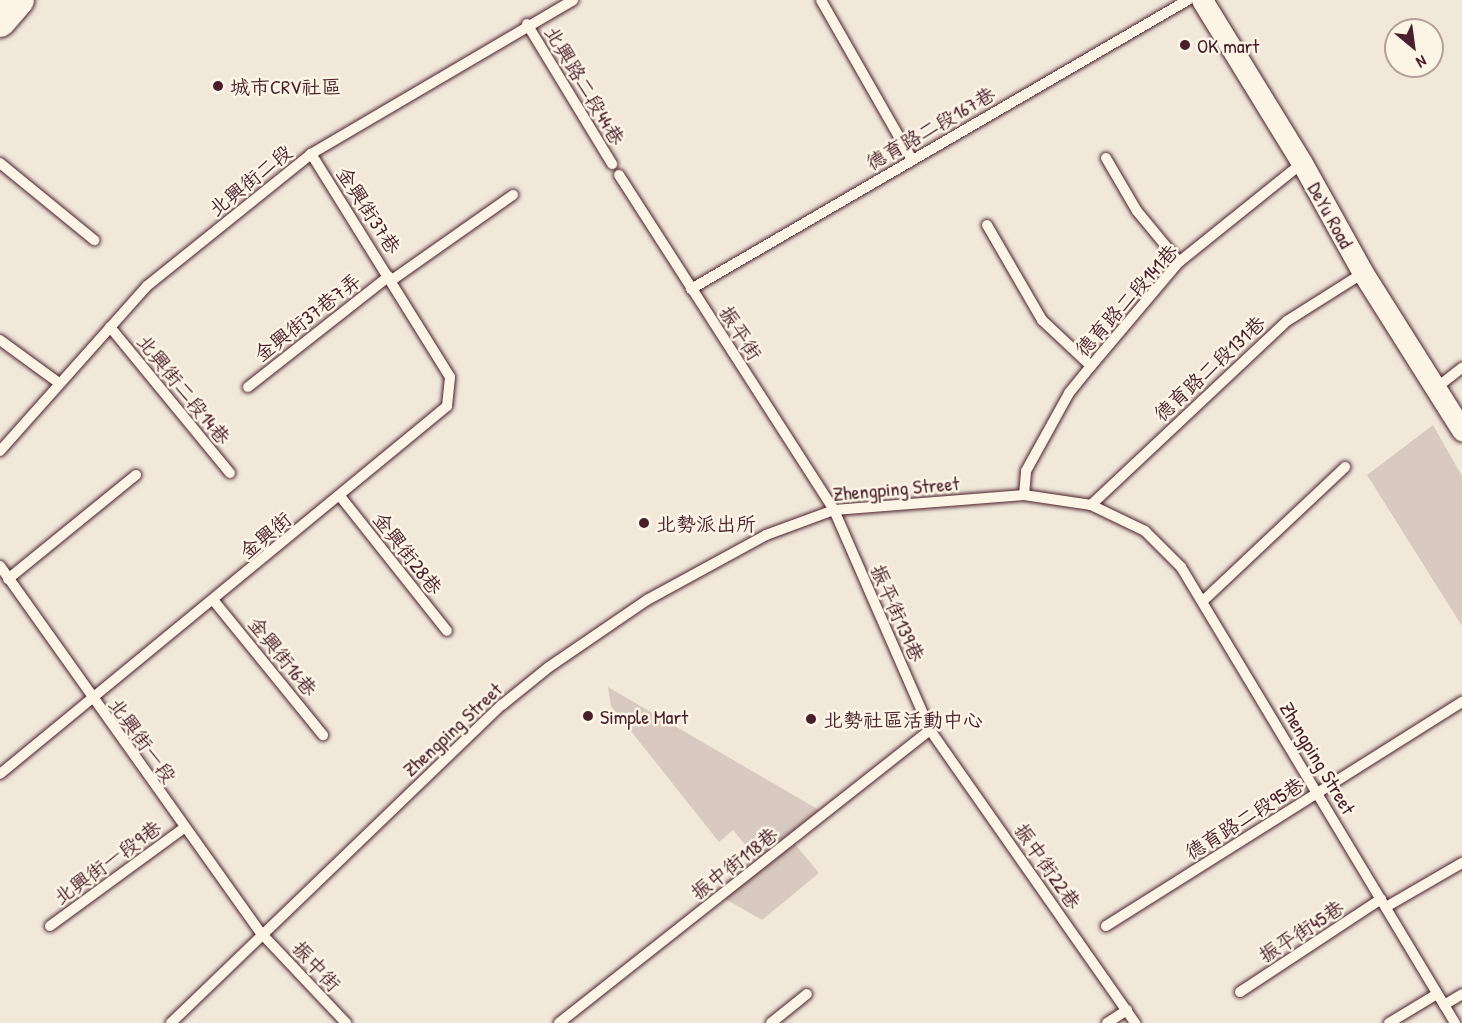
<!DOCTYPE html>
<meta charset="utf-8">
<style>
body{margin:0}
#map{position:relative;width:1462px;height:1023px;overflow:hidden;background:#f1e8da;font-family:"Patrick Hand","LXGW WenKai TC",sans-serif}
div>[style]{position:absolute}
.green>*{inset:0;background:#d8cac0}
.roads{filter:drop-shadow(0 0 2px #4a1f2b) drop-shadow(0 0 2px #4a1f2b)}
.service>*{height:10px;margin:-5px;padding:0 5px;transform-origin:5px;border-radius:5px;background:#fcf5e5}
.minor>*{height:21px;margin:-10.5px;padding:0 10.5px;transform-origin:10.5px;border-radius:10.5px;background:#fcf5e5}
.secondary>*{height:30px;margin:-15px;padding:0 15px;transform-origin:15px;border-radius:15px;background:#fcf5e5}
.dots>*{width:16px;height:16px;translate:-50% -50%;box-sizing:border-box;border:3px solid #fcf5e5;border-radius:50%}
span{translate:-50% -50%;white-space:nowrap;text-align:center;line-height:1.15;-webkit-text-stroke:5px #fcf5e5;paint-order:stroke}
.poi-label{font-size:20px;color:#4a1f2b}
.left{translate:0 -50%;text-align:left}
.street-label{font-size:20px;color:#4a1f2b}
.north{position:absolute;left:1384px;top:18px;width:60px;height:60px;box-sizing:border-box;background:#fcf5e5;border:2px solid #b59f9b;border-radius:50%;rotate:151deg;font-size:16px;font-weight:700;line-height:24px;text-align:center;color:#4a1f2b}
.north::after{content:'';display:block;margin:auto;width:21px;height:27px;background:#4a1f2b;clip-path:polygon(50% 0,100% 100%,50% 72%,0 100%)}
</style>
<div id="map">
<div class="green">
<div style="clip-path:polygon(1433px 425px,1462px 476px,1462px 626px,1367px 475px)"></div>
<div style="clip-path:polygon(608px 687px,819px 810px,757px 859px,733px 830px,719px 842px,611px 706px)"></div>
<div style="clip-path:polygon(793px 842px,819px 873px,762px 920px,722px 897px)"></div>
</div>
<div class="roads">
<div class="service">
<div style="left:821px;top:0;width:182px;rotate:60.3deg"></div>
<div style="left:527px;top:24px;width:164px;rotate:58.7deg"></div>
<div style="left:1106px;top:158px;width:61px;rotate:59.7deg"></div>
<div style="left:1137px;top:211px;width:66px;rotate:50.5deg"></div>
<div style="left:0;top:163px;width:122px;rotate:39.3deg"></div>
<div style="left:619px;top:175px;width:398px;rotate:57.3deg"></div>
<div style="left:834px;top:510px;width:240px;rotate:66.4deg"></div>
<div style="left:930px;top:730px;width:358px;rotate:55deg"></div>
<div style="left:987px;top:225px;width:110px;rotate:59.9deg"></div>
<div style="left:1042px;top:320px;width:67px;rotate:43.2deg"></div>
<div style="left:392px;top:280px;width:148px;rotate:-35.1deg"></div>
<div style="left:691px;top:289px;width:575px;rotate:-30.18deg"></div>
<div style="left:110px;top:327px;width:189px;rotate:50.6deg"></div>
<div style="left:0;top:340px;width:73px;rotate:36.1deg"></div>
<div style="left:248px;top:387px;width:179px;rotate:-38.2deg"></div>
<div style="left:1436px;top:388px;width:33px;rotate:-38deg"></div>
<div style="left:0;top:451px;width:221px;rotate:-48.3deg"></div>
<div style="left:147px;top:286px;width:211px;rotate:-38.8deg"></div>
<div style="left:311px;top:154px;width:304px;rotate:-30.4deg"></div>
<div style="left:1024px;top:495px;width:24px;rotate:-85deg"></div>
<div style="left:1026px;top:471px;width:89px;rotate:-61.1deg"></div>
<div style="left:1069px;top:393px;width:35px;rotate:-51deg"></div>
<div style="left:1091px;top:366px;width:136px;rotate:-49.8deg"></div>
<div style="left:1179px;top:262px;width:158px;rotate:-38.8deg"></div>
<div style="left:340px;top:496px;width:172px;rotate:51.6deg"></div>
<div style="left:1091px;top:505px;width:269px;rotate:-43.2deg"></div>
<div style="left:1287px;top:321px;width:90px;rotate:-32.3deg"></div>
<div style="left:0;top:566px;width:450px;rotate:54.6deg"></div>
<div style="left:261px;top:933px;width:124px;rotate:46.6deg"></div>
<div style="left:8px;top:579px;width:165px;rotate:-39.1deg"></div>
<div style="left:1204px;top:600px;width:194px;rotate:-43.3deg"></div>
<div style="left:214px;top:601px;width:173px;rotate:50.9deg"></div>
<div style="left:0;top:774px;width:579px;rotate:-39.46deg"></div>
<div style="left:447px;top:406px;width:29px;rotate:-84deg"></div>
<div style="left:450px;top:377px;width:263px;rotate:-121.9deg"></div>
<div style="left:1386px;top:907px;width:88px;rotate:-30.1deg"></div>
<div style="left:50px;top:926px;width:166px;rotate:-36.2deg"></div>
<div style="left:1106px;top:926px;width:421px;rotate:-32.2deg"></div>
<div style="left:1240px;top:992px;width:169px;rotate:-33.4deg"></div>
<div style="left:1444px;top:1005px;width:21px;rotate:-31deg"></div>
<div style="left:171px;top:1023px;width:459px;rotate:-43.9deg"></div>
<div style="left:502px;top:705px;width:60px;rotate:-39deg"></div>
<div style="left:549px;top:667px;width:119px;rotate:-34.4deg"></div>
<div style="left:647px;top:600px;width:136px;rotate:-28.6deg"></div>
<div style="left:766px;top:535px;width:72px;rotate:-20.2deg"></div>
<div style="left:834px;top:510px;width:191px;rotate:-4.5deg"></div>
<div style="left:1024px;top:495px;width:68px;rotate:8.5deg"></div>
<div style="left:1091px;top:505px;width:60px;rotate:25.7deg"></div>
<div style="left:1145px;top:531px;width:51px;rotate:45deg"></div>
<div style="left:1181px;top:567px;width:532px;rotate:59deg"></div>
<div style="left:559px;top:1023px;width:473px;rotate:-38.3deg"></div>
<div style="left:771px;top:1023px;width:46px;rotate:-38.9deg"></div>
<div style="left:1107px;top:1023px;width:24px;rotate:-33deg"></div>
<div style="left:1389px;top:1023px;width:56px;rotate:-31.1deg"></div>
</div>
<div class="minor">
<div style="left:1202px;top:0;width:191px;rotate:58.5deg"></div>
<div style="left:1302px;top:163px;width:126px;rotate:61deg"></div>
<div style="left:1363px;top:273px;width:186px;rotate:57.8deg"></div>
</div>
<div class="secondary">
<div style="left:0;top:22px;width:29px;rotate:-49deg"></div>
</div>
</div>
<div class="dots">
<div style="left:1185px;top:45px;background:#4a1f2b"></div>
<div style="left:218px;top:86px;background:#4a1f2b"></div>
<div style="left:644px;top:523px;background:#4a1f2b"></div>
<div style="left:588px;top:716px;background:#4a1f2b"></div>
<div style="left:811px;top:719px;background:#4a1f2b"></div>
</div>
<div class="poi-label">
<span class="left" style="left:1197px;top:45px">OK mart</span>
<span class="left" style="left:230px;top:86px">城市CRV社區</span>
<span class="left" style="left:656px;top:523px">北勢派出所</span>
<span class="left" style="left:600px;top:716px">Simple Mart</span>
<span class="left" style="left:823px;top:719px">北勢社區活動中心</span>
</div>
<div class="street-label">
<span style="left:585px;top:85px;rotate:59deg">北興路二段44巷</span>
<span style="left:930px;top:128px;rotate:-30deg">德育路二段167巷</span>
<span style="left:250px;top:180px;rotate:-39deg">北興街二段</span>
<span style="left:369px;top:210px;rotate:57deg">金興街37巷</span>
<span style="left:1331px;top:215px;rotate:61deg">DeYu Road</span>
<span style="left:1126px;top:300px;rotate:-48deg">德育路二段141巷</span>
<span style="left:307px;top:317px;rotate:-38deg">金興街37巷7弄</span>
<span style="left:741px;top:333px;rotate:57deg">振平街</span>
<span style="left:1209px;top:368px;rotate:-43deg">德育路二段131巷</span>
<span style="left:184px;top:389px;rotate:51deg">北興街二段14巷</span>
<span style="left:896px;top:488px;rotate:-5deg">Zhengping Street</span>
<span style="left:265px;top:535px;rotate:-40deg">金興街</span>
<span style="left:408px;top:553px;rotate:52deg">金興街28巷</span>
<span style="left:898px;top:613px;rotate:66deg">振平街139巷</span>
<span style="left:283px;top:656px;rotate:51deg">金興街16巷</span>
<span style="left:452px;top:729px;rotate:-43deg">Zhengping Street</span>
<span style="left:143px;top:740px;rotate:54deg">北興街一段</span>
<span style="left:1318px;top:758px;rotate:59deg">Zhengping Street</span>
<span style="left:1244px;top:818px;rotate:-32deg">德育路二段95巷</span>
<span style="left:107px;top:862px;rotate:-36deg">北興街一段9巷</span>
<span style="left:734px;top:863px;rotate:-38deg">振中街118巷</span>
<span style="left:1048px;top:866px;rotate:55deg">振中街22巷</span>
<span style="left:1301px;top:931px;rotate:-33deg">振平街45巷</span>
<span style="left:317px;top:966px;rotate:47deg">振中街</span>
</div>
<div class="north">N</div>
</div>
